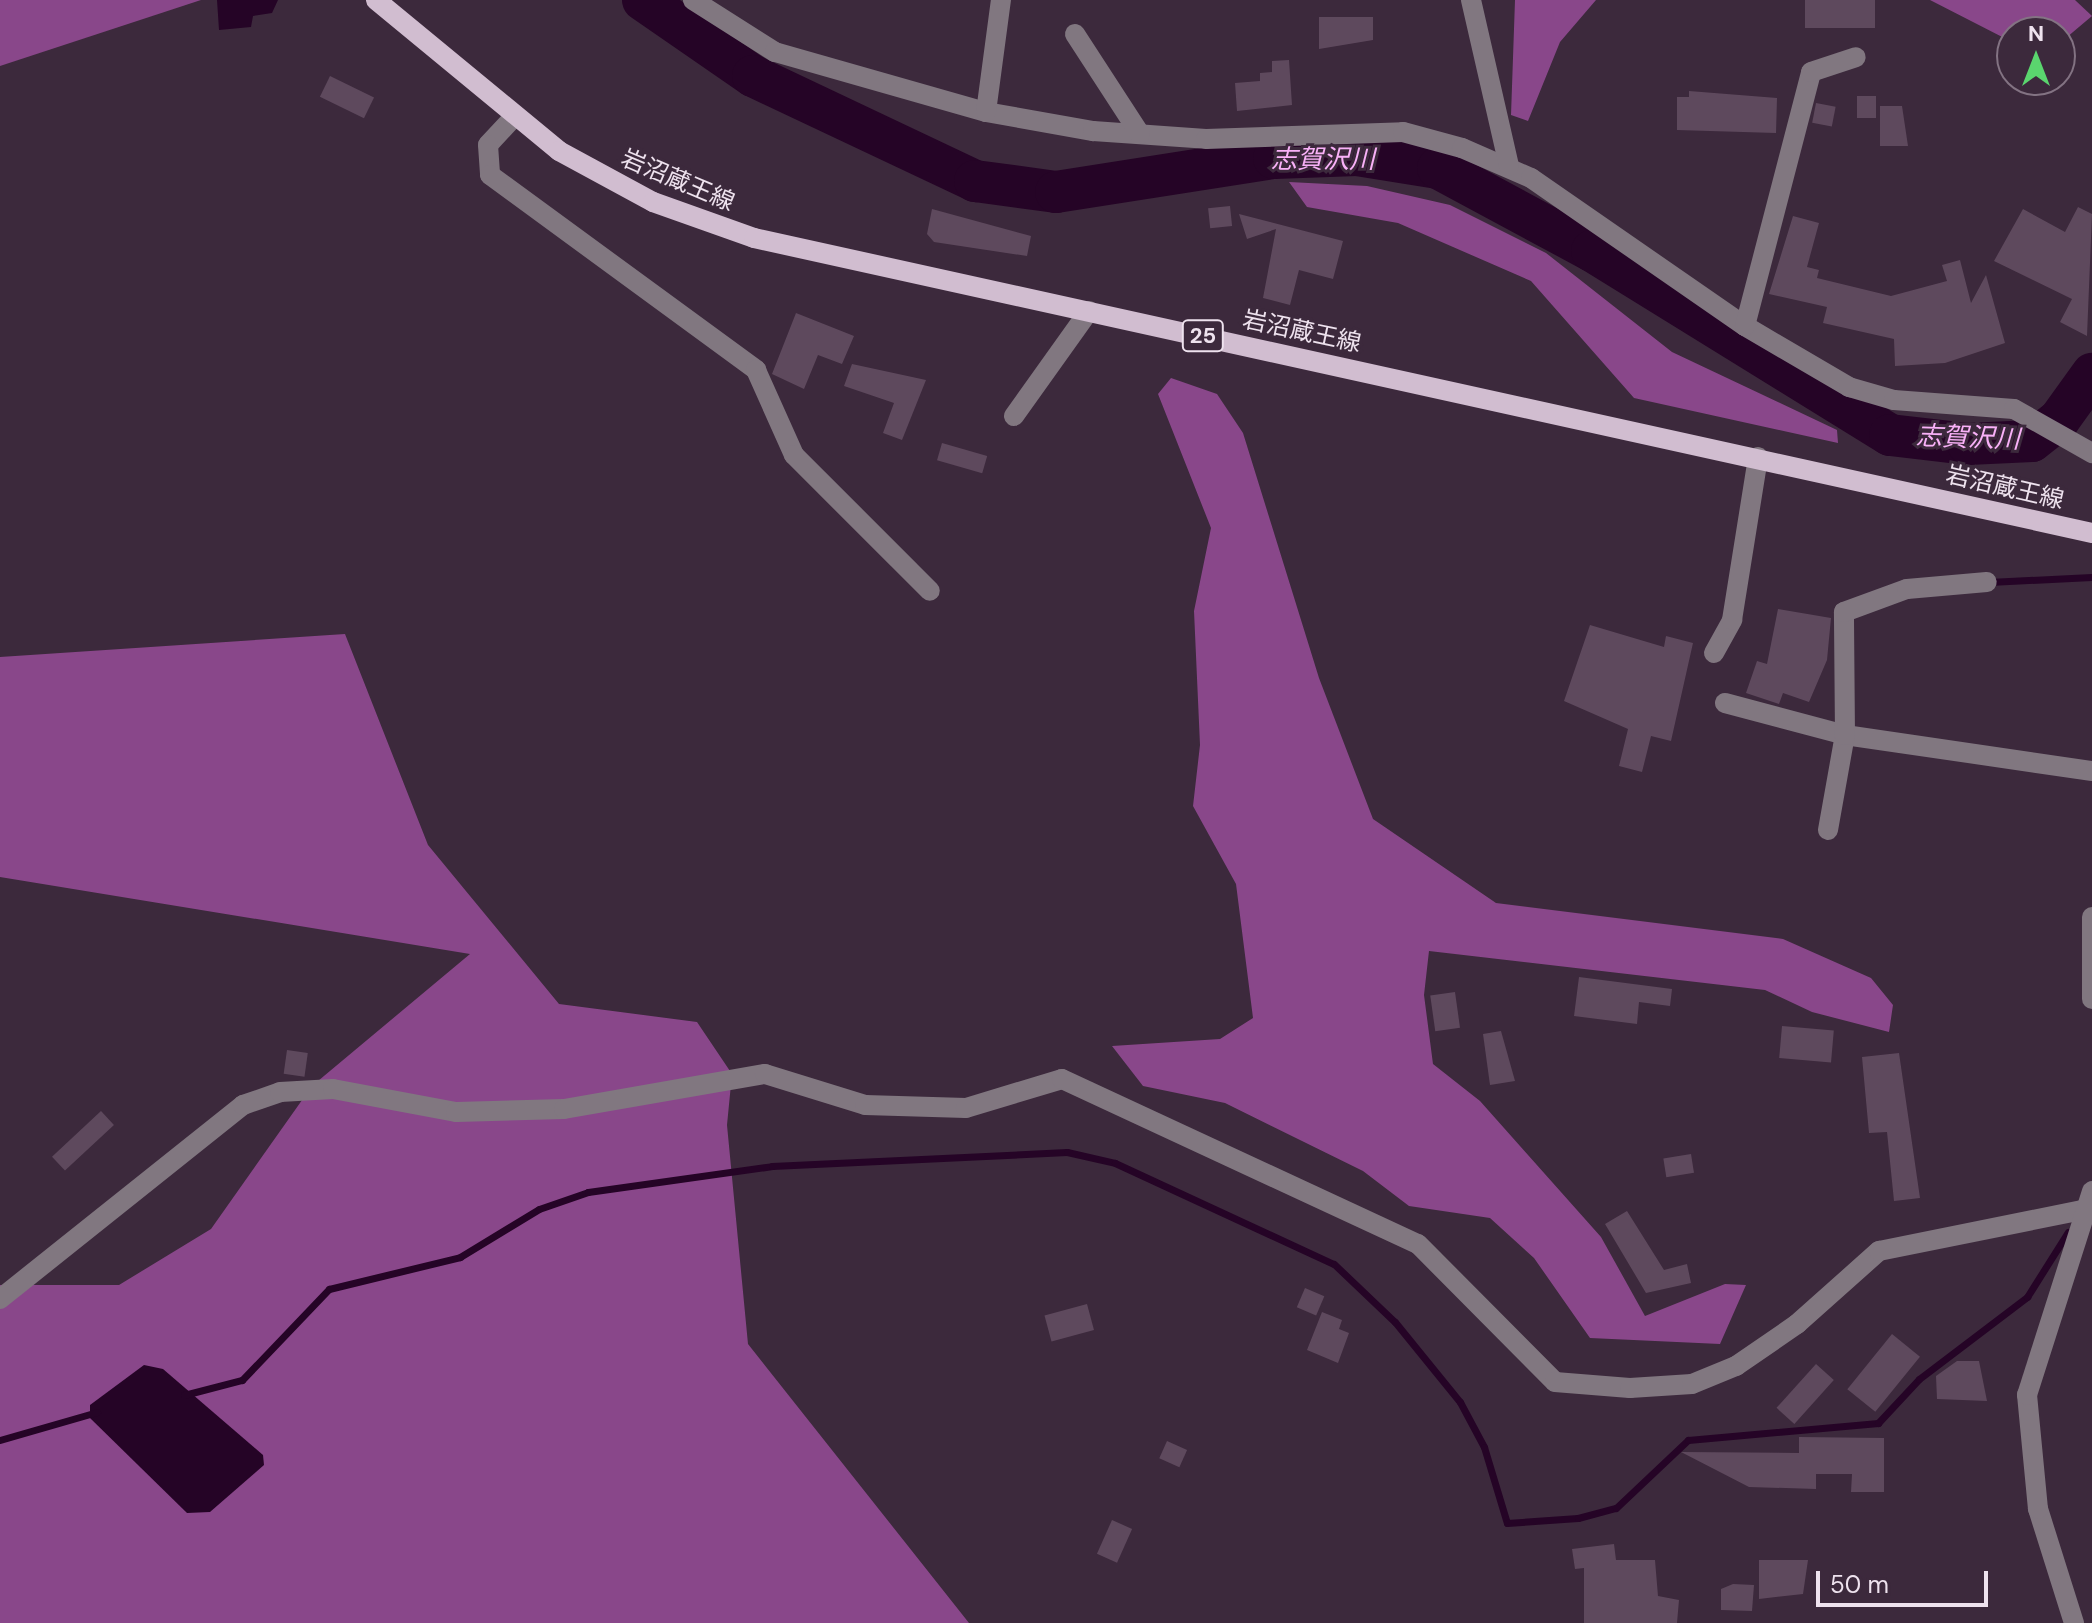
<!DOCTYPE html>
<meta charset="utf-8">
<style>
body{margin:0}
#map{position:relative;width:2092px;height:1623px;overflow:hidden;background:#3c293c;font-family:"DM Sans","Noto Sans JP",sans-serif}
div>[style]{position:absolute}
.forest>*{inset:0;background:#89478a}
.water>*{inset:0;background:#250426}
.stream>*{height:7px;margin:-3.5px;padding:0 3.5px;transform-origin:3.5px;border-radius:3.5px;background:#250426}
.river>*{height:42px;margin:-21px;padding:0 21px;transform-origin:21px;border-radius:21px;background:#250426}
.building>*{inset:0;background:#5e495d;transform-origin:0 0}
.minor>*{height:20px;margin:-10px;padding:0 10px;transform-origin:10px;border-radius:10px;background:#817780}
.major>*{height:20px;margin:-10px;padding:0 10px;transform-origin:10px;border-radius:10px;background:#d1bdd0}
span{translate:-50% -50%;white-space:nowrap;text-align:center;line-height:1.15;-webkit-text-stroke:6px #3c293c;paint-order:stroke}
.shield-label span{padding:2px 6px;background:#3c293c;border:2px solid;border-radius:6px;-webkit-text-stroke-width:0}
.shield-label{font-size:22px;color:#eee2ee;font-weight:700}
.street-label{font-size:24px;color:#eee2ee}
.water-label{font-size:26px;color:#f9b1f8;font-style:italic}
.north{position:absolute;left:1996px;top:16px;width:80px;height:80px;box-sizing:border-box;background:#3c293c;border:2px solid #837383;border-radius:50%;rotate:0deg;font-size:22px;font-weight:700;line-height:32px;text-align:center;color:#eee2ee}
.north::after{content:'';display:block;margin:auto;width:28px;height:36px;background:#5ad56e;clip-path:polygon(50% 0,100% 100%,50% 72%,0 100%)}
.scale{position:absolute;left:1816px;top:1571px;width:172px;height:36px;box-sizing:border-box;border:4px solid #eee2ee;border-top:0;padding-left:10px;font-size:24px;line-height:28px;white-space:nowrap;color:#eee2ee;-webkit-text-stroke:6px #3c293c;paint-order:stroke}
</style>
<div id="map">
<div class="forest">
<div style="clip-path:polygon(0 0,201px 0,0 66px)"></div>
<div style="clip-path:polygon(1515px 0,1596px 0,1560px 42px,1528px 121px,1511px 115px)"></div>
<div style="clip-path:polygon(1930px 0,2075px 0,2092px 16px,2060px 43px,2060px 32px,2012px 32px,2012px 42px)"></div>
<div style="clip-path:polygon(1289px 182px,1367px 186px,1450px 205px,1546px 253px,1672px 352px,1837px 430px,1838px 443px,1634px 398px,1531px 281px,1398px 223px,1307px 207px)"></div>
<div style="clip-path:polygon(1171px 378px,1217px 394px,1243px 433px,1319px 678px,1373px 819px,1496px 903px,1783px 939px,1871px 978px,1893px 1005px,1889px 1032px,1812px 1012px,1765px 990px,1429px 951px,1424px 995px,1433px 1064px,1480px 1101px,1601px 1237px,1645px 1316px,1725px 1284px,1746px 1285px,1720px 1344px,1590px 1338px,1534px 1258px,1490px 1218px,1409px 1206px,1363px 1171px,1225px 1103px,1143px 1086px,1112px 1046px,1220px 1039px,1253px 1018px,1236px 884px,1193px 806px,1200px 745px,1194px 611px,1211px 528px,1158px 394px)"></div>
<div style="clip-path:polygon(345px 634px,428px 845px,559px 1004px,697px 1022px,732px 1074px,727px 1125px,748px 1344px,969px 1623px,0 1623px,0 1285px,119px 1285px,211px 1229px,312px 1086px,470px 954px,0 877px,0 657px)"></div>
</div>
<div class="water">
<div style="clip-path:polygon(217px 0,278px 0,272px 13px,253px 16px,251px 27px,219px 30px)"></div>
<div style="clip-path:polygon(144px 1365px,163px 1369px,263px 1455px,264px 1465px,210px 1512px,187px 1513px,90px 1418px,90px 1405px)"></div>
</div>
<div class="stream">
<div style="left:1989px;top:582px;width:103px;rotate:-2.8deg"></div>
<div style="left:184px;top:1395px;width:60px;rotate:-14.5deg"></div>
<div style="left:242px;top:1380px;width:126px;rotate:-46.3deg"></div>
<div style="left:329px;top:1289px;width:135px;rotate:-13.7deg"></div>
<div style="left:460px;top:1257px;width:92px;rotate:-31.3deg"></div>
<div style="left:539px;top:1209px;width:52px;rotate:-19.1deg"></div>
<div style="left:588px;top:1192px;width:186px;rotate:-8deg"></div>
<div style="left:772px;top:1166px;width:295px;rotate:-2.7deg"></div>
<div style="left:1067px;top:1152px;width:49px;rotate:12.9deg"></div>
<div style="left:1115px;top:1163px;width:241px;rotate:24.8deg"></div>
<div style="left:1334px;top:1264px;width:84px;rotate:43.6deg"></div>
<div style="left:1395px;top:1322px;width:103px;rotate:50.9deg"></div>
<div style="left:1460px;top:1402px;width:51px;rotate:61.9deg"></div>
<div style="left:1484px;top:1447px;width:79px;rotate:73.2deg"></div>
<div style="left:1507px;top:1523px;width:71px;rotate:-4deg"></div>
<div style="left:1578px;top:1518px;width:39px;rotate:-15deg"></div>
<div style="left:1616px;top:1508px;width:99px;rotate:-43.4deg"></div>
<div style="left:1688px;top:1440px;width:191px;rotate:-5.1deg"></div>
<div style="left:1878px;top:1423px;width:60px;rotate:-47deg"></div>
<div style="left:1919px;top:1379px;width:136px;rotate:-37.2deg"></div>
<div style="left:2027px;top:1297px;width:77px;rotate:-57.8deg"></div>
<div style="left:0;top:1440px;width:101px;rotate:-16.1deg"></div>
</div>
<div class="river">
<div style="left:643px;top:0;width:134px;rotate:34.6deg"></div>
<div style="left:753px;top:76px;width:246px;rotate:25.3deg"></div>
<div style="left:975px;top:181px;width:82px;rotate:7.7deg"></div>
<div style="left:1056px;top:192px;width:221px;rotate:-8.9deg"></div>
<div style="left:1274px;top:158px;width:83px;rotate:-2.1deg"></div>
<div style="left:1357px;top:155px;width:82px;rotate:9.1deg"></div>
<div style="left:1438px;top:168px;width:175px;rotate:28.3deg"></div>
<div style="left:1592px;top:251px;width:350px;rotate:31.7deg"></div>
<div style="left:1890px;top:435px;width:79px;rotate:6.6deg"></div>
<div style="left:1968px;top:444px;width:64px;rotate:-2.7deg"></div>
<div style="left:2032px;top:441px;width:34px;rotate:-38deg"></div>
<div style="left:2059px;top:420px;width:57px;rotate:-54.3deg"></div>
</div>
<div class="building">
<div style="left:1805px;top:0;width:70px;height:28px"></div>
<div style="clip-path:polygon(1319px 17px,1373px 17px,1373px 40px,1319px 49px)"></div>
<div style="clip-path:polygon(1289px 60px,1292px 105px,1237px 111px,1235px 83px,1260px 81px,1260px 73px,1272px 72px,1272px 61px)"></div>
<div style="left:330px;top:76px;width:49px;height:23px;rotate:26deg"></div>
<div style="clip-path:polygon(1689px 91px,1777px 98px,1776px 133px,1677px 130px,1677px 97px,1689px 97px)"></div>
<div style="left:1857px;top:96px;width:19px;height:22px"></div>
<div style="left:1816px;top:103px;width:20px;height:20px;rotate:11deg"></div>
<div style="clip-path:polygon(1880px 106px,1902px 106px,1908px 146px,1880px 146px)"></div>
<div style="left:1230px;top:206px;width:20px;height:22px;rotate:84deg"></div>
<div style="clip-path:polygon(2078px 207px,2092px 214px,2087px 336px,2060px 322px,2072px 299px,1994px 261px,2023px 209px,2065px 232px)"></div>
<div style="clip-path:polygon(932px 209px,1031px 236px,1027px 256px,934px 242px,927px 234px)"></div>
<div style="clip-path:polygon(1239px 214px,1343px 241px,1333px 279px,1299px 270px,1290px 305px,1263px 298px,1276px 229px,1247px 239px)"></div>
<div style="clip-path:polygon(1793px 216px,1819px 223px,1807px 267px,1819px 270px,1817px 278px,1891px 296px,1947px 281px,1942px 265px,1960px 260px,1971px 303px,1986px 275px,2005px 343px,1945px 363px,1895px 366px,1894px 339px,1823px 323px,1827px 307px,1769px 294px)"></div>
<div style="clip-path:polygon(796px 313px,854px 336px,842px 364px,818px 355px,804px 389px,772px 374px)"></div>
<div style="clip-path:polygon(852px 364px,926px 380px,902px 440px,883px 433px,894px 403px,844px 386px)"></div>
<div style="left:942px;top:443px;width:47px;height:18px;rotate:16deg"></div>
<div style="clip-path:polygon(1778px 609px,1831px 618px,1827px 660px,1809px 702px,1783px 693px,1779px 704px,1746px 693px,1757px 661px,1767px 664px)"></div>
<div style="clip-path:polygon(1590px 625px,1664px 647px,1666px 636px,1693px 643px,1671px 741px,1651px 736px,1642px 772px,1619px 766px,1628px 729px,1564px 701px)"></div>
<div style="clip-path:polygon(1579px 977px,1672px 989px,1670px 1006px,1639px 1002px,1637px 1024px,1574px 1016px)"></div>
<div style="left:1455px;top:992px;width:36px;height:25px;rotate:82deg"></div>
<div style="left:1782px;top:1026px;width:52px;height:32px;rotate:5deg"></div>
<div style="clip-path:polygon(1501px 1031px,1515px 1081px,1490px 1085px,1483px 1034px)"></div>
<div style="left:287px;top:1050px;width:21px;height:24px;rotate:8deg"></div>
<div style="clip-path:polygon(1899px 1053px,1920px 1198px,1894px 1201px,1887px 1132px,1869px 1133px,1862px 1057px)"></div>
<div style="left:101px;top:1111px;width:19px;height:67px;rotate:47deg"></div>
<div style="left:1691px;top:1154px;width:19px;height:28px;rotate:81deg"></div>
<div style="clip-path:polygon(1627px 1211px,1664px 1270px,1687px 1264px,1691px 1283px,1646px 1293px,1605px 1224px)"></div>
<div style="left:1305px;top:1288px;width:21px;height:21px;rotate:23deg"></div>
<div style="left:1087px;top:1304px;width:27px;height:44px;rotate:75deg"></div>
<div style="clip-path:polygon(1322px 1312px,1342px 1320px,1339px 1329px,1349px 1333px,1338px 1363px,1307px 1350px)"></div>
<div style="left:1892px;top:1334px;width:36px;height:71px;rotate:39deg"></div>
<div style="clip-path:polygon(1957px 1361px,1979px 1361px,1987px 1401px,1937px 1399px,1936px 1376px)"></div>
<div style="left:1816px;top:1364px;width:24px;height:59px;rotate:42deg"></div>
<div style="clip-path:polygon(1799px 1437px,1884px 1438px,1884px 1492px,1851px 1492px,1852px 1474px,1816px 1474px,1816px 1489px,1749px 1487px,1681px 1452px,1799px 1453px)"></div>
<div style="left:1167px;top:1441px;width:22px;height:19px;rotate:24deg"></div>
<div style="left:1112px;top:1520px;width:22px;height:37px;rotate:24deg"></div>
<div style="clip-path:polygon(1614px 1544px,1616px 1560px,1655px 1560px,1658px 1596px,1679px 1600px,1677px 1623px,1584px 1623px,1584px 1568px,1575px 1569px,1572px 1549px)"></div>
<div style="clip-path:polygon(1759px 1560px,1808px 1560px,1803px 1594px,1759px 1599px)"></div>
<div style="clip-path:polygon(1733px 1584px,1754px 1585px,1752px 1611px,1721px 1610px,1721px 1589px)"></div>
</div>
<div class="minor">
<div style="left:693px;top:0;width:97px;rotate:32.4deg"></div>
<div style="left:775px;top:52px;width:219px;rotate:15.9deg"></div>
<div style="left:986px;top:112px;width:109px;rotate:10.1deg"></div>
<div style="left:1093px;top:131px;width:113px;rotate:4deg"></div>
<div style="left:1206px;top:139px;width:197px;rotate:-2deg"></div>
<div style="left:1403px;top:132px;width:61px;rotate:15.2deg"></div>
<div style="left:1462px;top:148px;width:75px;rotate:23.5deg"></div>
<div style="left:1531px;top:178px;width:260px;rotate:34.7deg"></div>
<div style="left:1745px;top:326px;width:121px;rotate:30.4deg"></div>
<div style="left:1849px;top:387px;width:47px;rotate:16.1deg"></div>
<div style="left:1894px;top:400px;width:120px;rotate:4.3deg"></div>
<div style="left:2014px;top:409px;width:90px;rotate:29.4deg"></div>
<div style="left:1471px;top:0;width:170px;rotate:77.1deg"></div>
<div style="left:1075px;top:34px;width:119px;rotate:57deg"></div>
<div style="left:986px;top:112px;width:113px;rotate:-82.4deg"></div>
<div style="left:512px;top:119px;width:35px;rotate:133deg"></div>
<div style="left:488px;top:145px;width:30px;rotate:86deg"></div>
<div style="left:490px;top:175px;width:330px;rotate:36.2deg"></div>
<div style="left:756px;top:370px;width:93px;rotate:65.9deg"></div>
<div style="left:794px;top:455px;width:192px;rotate:45deg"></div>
<div style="left:1745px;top:326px;width:262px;rotate:-75.4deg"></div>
<div style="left:1811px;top:72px;width:47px;rotate:-18.4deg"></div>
<div style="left:1014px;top:416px;width:129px;rotate:-54.5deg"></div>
<div style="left:1714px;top:653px;width:38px;rotate:-61deg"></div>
<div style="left:1732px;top:620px;width:165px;rotate:-80.9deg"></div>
<div style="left:1725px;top:703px;width:124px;rotate:14.9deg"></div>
<div style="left:1845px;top:735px;width:250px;rotate:8.3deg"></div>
<div style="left:1828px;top:830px;width:97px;rotate:-79.9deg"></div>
<div style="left:1845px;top:735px;width:123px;rotate:-90.5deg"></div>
<div style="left:1844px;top:612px;width:67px;rotate:-20.1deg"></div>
<div style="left:1907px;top:589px;width:80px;rotate:-5deg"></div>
<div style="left:2092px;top:917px;width:82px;rotate:90deg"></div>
<div style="left:0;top:1299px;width:311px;rotate:-38.6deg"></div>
<div style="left:243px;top:1105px;width:39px;rotate:-19deg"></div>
<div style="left:280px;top:1092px;width:53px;rotate:-3.2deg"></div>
<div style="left:333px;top:1089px;width:125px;rotate:10.6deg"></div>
<div style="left:456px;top:1112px;width:108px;rotate:-1.6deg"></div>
<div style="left:564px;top:1109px;width:204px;rotate:-9.9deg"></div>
<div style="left:765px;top:1074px;width:105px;rotate:17.2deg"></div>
<div style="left:865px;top:1105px;width:101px;rotate:1.7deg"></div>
<div style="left:966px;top:1108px;width:100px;rotate:-16.8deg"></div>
<div style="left:1062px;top:1079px;width:392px;rotate:24.9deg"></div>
<div style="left:1418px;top:1244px;width:194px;rotate:45.2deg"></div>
<div style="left:1555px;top:1382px;width:75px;rotate:4.6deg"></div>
<div style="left:1630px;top:1388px;width:62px;rotate:-3.7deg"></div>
<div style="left:1692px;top:1384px;width:48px;rotate:-22.2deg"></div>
<div style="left:1736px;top:1366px;width:74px;rotate:-34.5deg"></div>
<div style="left:1797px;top:1324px;width:110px;rotate:-41.7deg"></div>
<div style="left:1879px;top:1251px;width:217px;rotate:-11.4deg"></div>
<div style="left:2074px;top:1623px;width:120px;rotate:-107.5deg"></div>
<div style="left:2038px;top:1509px;width:115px;rotate:-95.5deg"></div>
<div style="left:2027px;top:1395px;width:214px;rotate:-72.3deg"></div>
</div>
<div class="major">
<div style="left:376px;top:0;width:237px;rotate:39.5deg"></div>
<div style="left:559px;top:151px;width:107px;rotate:28.5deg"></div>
<div style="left:653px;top:202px;width:107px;rotate:19.6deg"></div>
<div style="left:754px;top:238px;width:1370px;rotate:12.43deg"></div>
</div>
<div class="shield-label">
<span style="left:1203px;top:336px">25</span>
</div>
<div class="street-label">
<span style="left:678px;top:180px;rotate:23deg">岩沼蔵王線</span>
<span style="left:1302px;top:331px;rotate:12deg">岩沼蔵王線</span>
<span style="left:2005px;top:487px;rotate:13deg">岩沼蔵王線</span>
</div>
<div class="water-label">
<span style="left:1323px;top:160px">志賀沢川</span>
<span style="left:1968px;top:438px;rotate:2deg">志賀沢川</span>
</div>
<div class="north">N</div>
<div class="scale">50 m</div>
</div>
